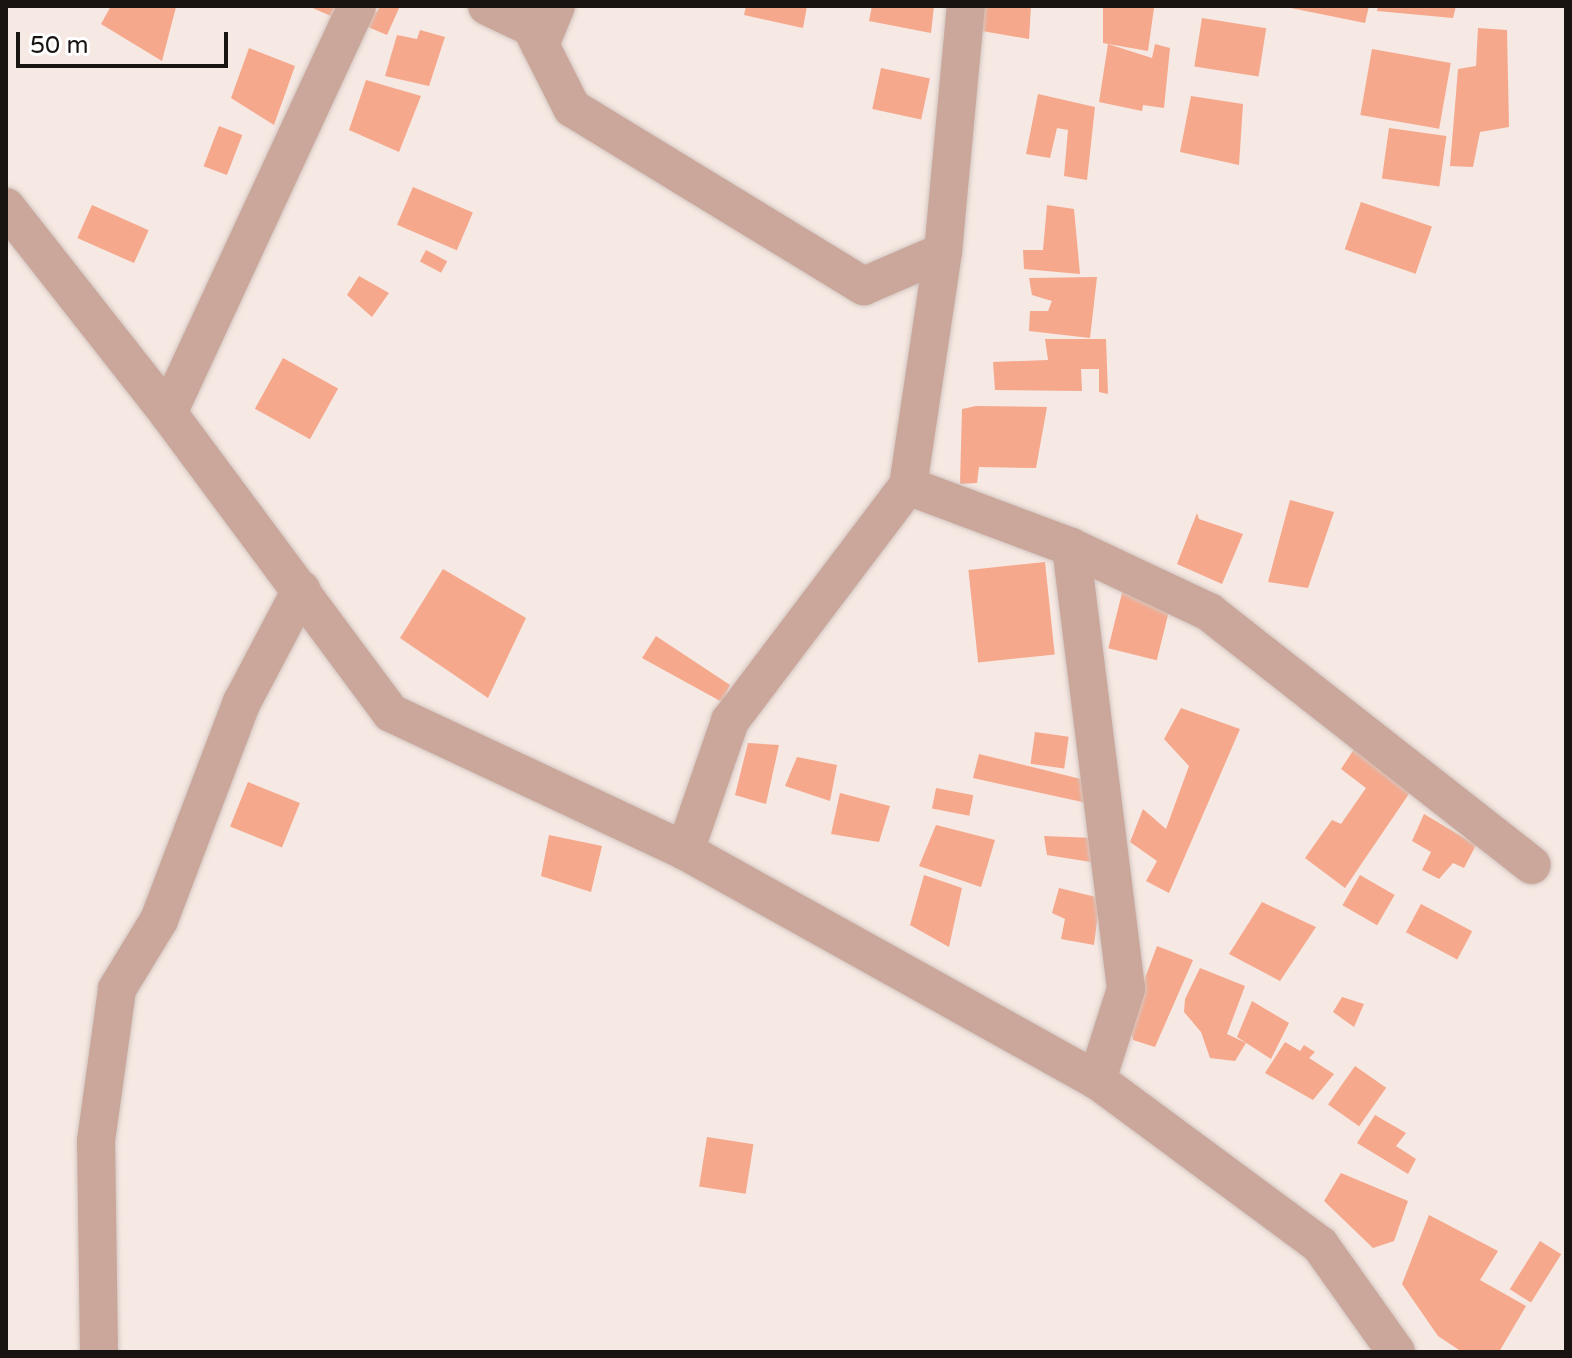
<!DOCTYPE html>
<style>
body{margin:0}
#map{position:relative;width:1572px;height:1358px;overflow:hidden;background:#f6e8e2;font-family:"Varela Round",sans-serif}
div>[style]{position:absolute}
.building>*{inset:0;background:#f5a88c;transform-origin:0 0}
.roads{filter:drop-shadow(0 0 2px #d3c6c1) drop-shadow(0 0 2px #d3c6c1)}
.minor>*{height:38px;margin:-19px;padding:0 19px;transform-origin:19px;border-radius:19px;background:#caa79a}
span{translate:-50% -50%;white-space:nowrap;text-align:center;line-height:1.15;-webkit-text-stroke:6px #fff;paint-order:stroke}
.frame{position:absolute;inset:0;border:8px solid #191412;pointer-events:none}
.scale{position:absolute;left:16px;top:32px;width:212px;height:36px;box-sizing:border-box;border:4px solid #191412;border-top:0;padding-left:10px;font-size:24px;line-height:28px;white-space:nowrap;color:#191412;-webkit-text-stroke:6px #fff;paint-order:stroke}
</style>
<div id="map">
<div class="building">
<div style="clip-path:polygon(111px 6px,176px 7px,162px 61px,101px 24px)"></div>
<div style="clip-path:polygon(308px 6px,335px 6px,331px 16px)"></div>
<div style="clip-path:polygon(380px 6px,400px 6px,387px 35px,356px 22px,364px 9px,377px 12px)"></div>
<div style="clip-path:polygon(746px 6px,807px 6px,803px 28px,744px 15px)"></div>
<div style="clip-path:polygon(872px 6px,934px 6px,931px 33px,869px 21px)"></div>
<div style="clip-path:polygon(984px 6px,1031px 6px,1029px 39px,982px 31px)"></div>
<div style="clip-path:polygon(1103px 6px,1154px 8px,1148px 51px,1103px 43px)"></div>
<div style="clip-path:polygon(1281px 6px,1369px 6px,1365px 23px)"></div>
<div style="clip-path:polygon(1378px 6px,1456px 6px,1453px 18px,1377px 11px)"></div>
<div style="left:1202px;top:18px;width:65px;height:49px;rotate:9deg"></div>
<div style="clip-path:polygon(1478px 28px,1507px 30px,1509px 127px,1480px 132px,1473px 167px,1450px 166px,1458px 69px,1476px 66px)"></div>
<div style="clip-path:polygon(420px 30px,445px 37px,429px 86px,385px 76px,397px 35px,417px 39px)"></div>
<div style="clip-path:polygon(1108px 44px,1152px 58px,1155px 44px,1170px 48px,1164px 108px,1143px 105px,1142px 111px,1099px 102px)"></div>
<div style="clip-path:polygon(249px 48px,295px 66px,274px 125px,231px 98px)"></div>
<div style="left:1372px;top:49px;width:80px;height:67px;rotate:10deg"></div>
<div style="left:881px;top:68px;width:50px;height:42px;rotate:12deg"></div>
<div style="clip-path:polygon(366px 80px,421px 96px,399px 152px,349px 130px)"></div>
<div style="clip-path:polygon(1038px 94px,1095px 107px,1087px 180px,1064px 176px,1068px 130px,1057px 128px,1050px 158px,1026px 154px)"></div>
<div style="clip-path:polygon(1191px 96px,1243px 104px,1239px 165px,1180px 152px)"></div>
<div style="left:219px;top:126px;width:25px;height:43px;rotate:21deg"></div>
<div style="left:1389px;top:128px;width:58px;height:51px;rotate:8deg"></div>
<div style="left:413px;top:187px;width:65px;height:41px;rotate:23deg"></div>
<div style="left:1361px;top:202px;width:75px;height:50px;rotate:19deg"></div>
<div style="left:92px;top:205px;width:62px;height:36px;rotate:24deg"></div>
<div style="clip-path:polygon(1047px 205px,1074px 209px,1080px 274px,1024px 269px,1023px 250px,1043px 250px)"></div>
<div style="left:426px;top:250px;width:24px;height:13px;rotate:28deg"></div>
<div style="clip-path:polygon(359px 276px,389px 293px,372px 317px,347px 295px)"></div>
<div style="clip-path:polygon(1097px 277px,1090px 338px,1029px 331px,1030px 311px,1048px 311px,1052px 301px,1032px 295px,1029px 278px)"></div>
<div style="clip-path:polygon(1045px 339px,1106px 339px,1108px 394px,1099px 392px,1099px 369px,1081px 369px,1082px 391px,995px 390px,993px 362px,1048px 360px)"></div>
<div style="left:283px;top:358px;width:63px;height:58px;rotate:29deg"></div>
<div style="clip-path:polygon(976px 406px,1047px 407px,1036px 468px,979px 467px,977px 483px,960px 484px,962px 409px)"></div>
<div style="clip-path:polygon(1290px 500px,1334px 512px,1308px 588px,1268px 582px)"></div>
<div style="clip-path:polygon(1197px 513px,1199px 519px,1243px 534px,1222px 584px,1177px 564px)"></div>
<div style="left:1045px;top:562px;width:93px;height:77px;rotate:84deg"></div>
<div style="clip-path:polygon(443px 569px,526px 618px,488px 698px,400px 638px)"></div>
<div style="left:1123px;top:589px;width:50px;height:61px;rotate:14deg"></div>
<div style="clip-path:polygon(656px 636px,730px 685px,722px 702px,642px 658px)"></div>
<div style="clip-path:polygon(1181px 708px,1240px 729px,1169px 893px,1146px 881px,1157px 861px,1130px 842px,1143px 809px,1166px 829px,1189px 766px,1164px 739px)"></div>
<div style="left:1035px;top:732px;width:34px;height:32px;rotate:8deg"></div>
<div style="clip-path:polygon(1360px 740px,1415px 785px,1345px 888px,1305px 858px,1332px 820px,1341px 824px,1366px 788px,1341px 769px)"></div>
<div style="clip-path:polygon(748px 743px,779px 745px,766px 804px,735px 795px)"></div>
<div style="clip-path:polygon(979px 754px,1093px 782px,1096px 805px,973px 778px)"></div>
<div style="clip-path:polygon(797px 757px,837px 765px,830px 801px,785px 786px)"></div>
<div style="left:248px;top:782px;width:56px;height:48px;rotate:22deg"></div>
<div style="left:936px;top:788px;width:38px;height:21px;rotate:11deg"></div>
<div style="clip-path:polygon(840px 793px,890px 806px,879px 842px,831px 834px)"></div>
<div style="clip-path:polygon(1424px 814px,1476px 845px,1464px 868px,1453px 863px,1439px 879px,1422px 870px,1431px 852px,1412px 841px)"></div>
<div style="clip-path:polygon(936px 825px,995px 840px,981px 887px,919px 866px)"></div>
<div style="clip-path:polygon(549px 835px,602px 846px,591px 892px,541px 876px)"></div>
<div style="clip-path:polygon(1044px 836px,1094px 838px,1097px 863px,1047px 855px)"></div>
<div style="clip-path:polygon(924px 875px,962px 888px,949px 947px,910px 925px)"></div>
<div style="left:1360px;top:875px;width:40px;height:35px;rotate:30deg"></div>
<div style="clip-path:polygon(1059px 888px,1100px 898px,1094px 945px,1061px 939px,1065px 919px,1052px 913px)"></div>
<div style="clip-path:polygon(1262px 902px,1316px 927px,1280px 981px,1229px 954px)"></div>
<div style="left:1421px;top:904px;width:58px;height:32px;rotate:28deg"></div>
<div style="clip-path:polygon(1157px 946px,1193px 960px,1155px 1047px,1133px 1040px,1128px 1013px,1139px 994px)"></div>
<div style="clip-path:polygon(1200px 968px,1245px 986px,1227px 1034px,1246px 1043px,1235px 1061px,1210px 1058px,1201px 1032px,1184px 1012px,1185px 999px)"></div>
<div style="clip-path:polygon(1342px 997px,1364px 1004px,1354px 1027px,1333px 1012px)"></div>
<div style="clip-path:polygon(1252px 1001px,1289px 1023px,1271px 1059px,1237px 1037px)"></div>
<div style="clip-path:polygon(1285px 1042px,1300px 1051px,1304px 1045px,1315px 1052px,1309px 1058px,1334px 1074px,1313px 1100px,1265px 1073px)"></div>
<div style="left:1355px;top:1066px;width:38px;height:47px;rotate:35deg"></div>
<div style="clip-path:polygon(1375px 1115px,1406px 1133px,1396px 1146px,1416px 1159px,1408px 1174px,1357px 1143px)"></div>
<div style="left:707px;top:1137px;width:47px;height:50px;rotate:9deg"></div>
<div style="clip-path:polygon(1341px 1173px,1408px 1201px,1394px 1241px,1373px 1248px,1324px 1201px)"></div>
<div style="clip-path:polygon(1429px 1215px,1498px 1251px,1480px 1280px,1526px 1306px,1499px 1352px,1462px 1352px,1438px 1336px,1402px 1284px)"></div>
<div style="left:1540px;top:1241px;width:25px;height:57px;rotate:32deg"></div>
</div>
<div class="roads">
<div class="minor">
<div style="left:487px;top:6px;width:49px;rotate:25.5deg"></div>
<div style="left:531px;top:27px;width:91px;rotate:63.2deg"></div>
<div style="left:572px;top:108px;width:342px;rotate:31.4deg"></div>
<div style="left:864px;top:286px;width:86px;rotate:-23.3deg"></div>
<div style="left:540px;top:45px;width:42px;rotate:-67.7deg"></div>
<div style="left:6px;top:207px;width:262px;rotate:51.8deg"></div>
<div style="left:168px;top:413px;width:374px;rotate:53.4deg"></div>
<div style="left:391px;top:713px;width:325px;rotate:25.1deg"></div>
<div style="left:685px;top:851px;width:471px;rotate:29.1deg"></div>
<div style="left:1097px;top:1080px;width:277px;rotate:36.5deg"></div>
<div style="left:1320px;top:1245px;width:131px;rotate:54.6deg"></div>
<div style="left:168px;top:413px;width:449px;rotate:-65.1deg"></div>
<div style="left:908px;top:486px;width:174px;rotate:20.5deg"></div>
<div style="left:1071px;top:547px;width:445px;rotate:82.9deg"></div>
<div style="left:1126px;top:989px;width:96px;rotate:107.7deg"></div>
<div style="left:1071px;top:547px;width:153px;rotate:25.2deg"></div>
<div style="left:1209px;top:612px;width:410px;rotate:38.1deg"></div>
<div style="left:685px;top:851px;width:138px;rotate:-70.9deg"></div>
<div style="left:730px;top:721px;width:295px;rotate:-52.9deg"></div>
<div style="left:908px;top:486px;width:237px;rotate:-81.5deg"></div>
<div style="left:943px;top:252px;width:247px;rotate:-84.7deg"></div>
<div style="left:99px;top:1352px;width:211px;rotate:-90.8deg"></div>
<div style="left:96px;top:1141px;width:153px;rotate:-82.1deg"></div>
<div style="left:117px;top:989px;width:81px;rotate:-58.7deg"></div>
<div style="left:159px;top:920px;width:233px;rotate:-69.2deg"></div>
<div style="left:242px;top:702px;width:127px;rotate:-62.2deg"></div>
</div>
</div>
<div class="frame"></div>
<div class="scale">50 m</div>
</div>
